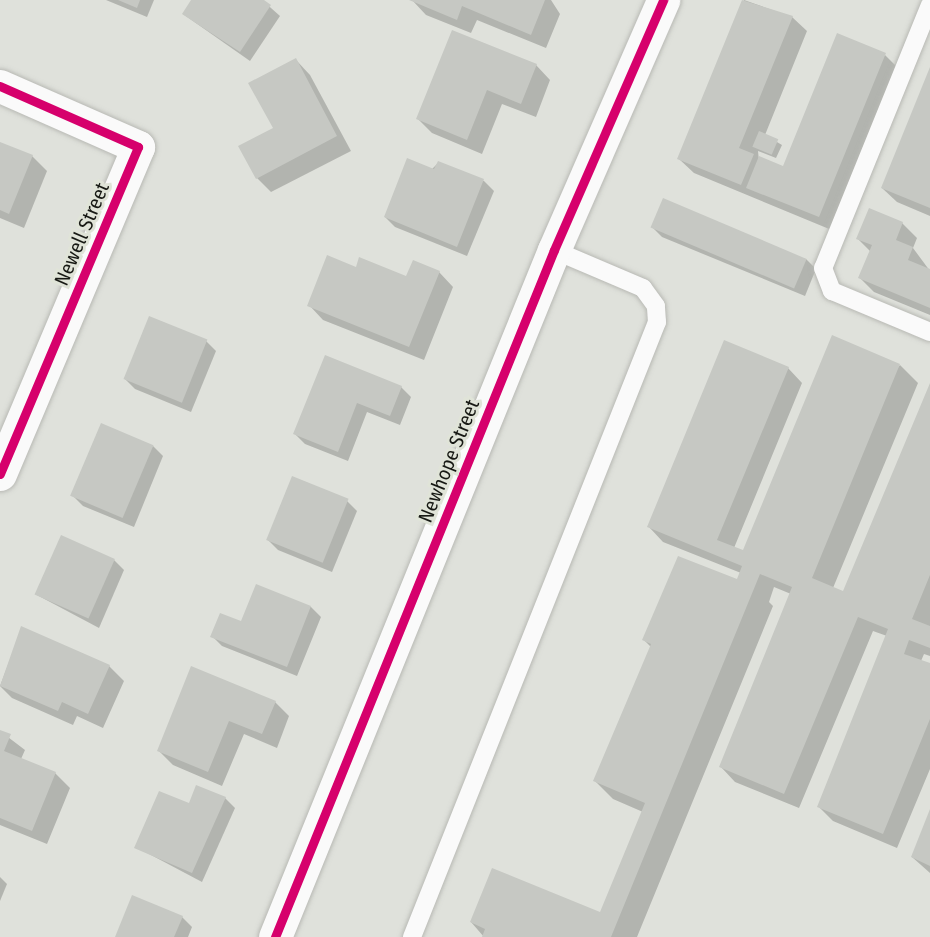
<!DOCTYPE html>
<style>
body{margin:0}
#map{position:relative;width:930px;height:937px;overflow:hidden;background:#dfe1db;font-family:"Fira Sans Condensed",sans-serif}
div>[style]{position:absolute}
.shadow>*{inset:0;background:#0003}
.building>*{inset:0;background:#c6c8c3;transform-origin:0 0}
.roads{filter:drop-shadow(0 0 2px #b8b9b4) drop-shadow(0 0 2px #b8b9b4)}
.service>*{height:18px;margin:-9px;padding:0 9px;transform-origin:9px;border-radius:9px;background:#fafafa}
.minor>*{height:33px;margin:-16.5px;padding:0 16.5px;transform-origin:16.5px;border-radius:16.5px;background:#fafafa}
.tertiary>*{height:33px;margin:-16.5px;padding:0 16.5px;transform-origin:16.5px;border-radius:16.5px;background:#fafafa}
.cycleway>*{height:9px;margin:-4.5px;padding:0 4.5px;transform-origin:4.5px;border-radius:4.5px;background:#d6006c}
span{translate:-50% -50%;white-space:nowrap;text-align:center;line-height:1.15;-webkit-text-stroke:6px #e0e4d8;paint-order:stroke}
.street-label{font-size:20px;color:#171914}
</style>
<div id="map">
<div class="shadow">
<div style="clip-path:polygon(106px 0,154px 0,147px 17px)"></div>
<div style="clip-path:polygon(193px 0,262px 0,280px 16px,250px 61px,183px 14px)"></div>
<div style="clip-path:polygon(412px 0,551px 0,560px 14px,546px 48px,477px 20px,471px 33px,426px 15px)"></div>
<div style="clip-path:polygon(744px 0,792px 17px,807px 31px,765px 135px,782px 145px,776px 158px,758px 151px,759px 161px,784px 168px,885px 55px,899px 69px,834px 231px,694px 173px,679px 159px)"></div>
<div style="clip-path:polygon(296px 60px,310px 75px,351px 151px,271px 192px,257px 178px)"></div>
<div style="clip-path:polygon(536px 65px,550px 80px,536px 117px,502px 104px,482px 154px,432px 133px,417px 118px)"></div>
<div style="clip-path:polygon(930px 70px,930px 216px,897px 202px,882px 188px)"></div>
<div style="clip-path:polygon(0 143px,32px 156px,47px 171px,24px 228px,0 218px)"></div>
<div style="clip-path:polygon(438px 163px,484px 181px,494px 191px,467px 256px,395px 227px,385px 217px)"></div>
<div style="clip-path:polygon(902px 223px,917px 238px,913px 248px,930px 271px,930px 315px,874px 292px,860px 278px,871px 252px,858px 239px)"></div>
<div style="clip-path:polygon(652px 227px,806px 259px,816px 269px,805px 296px,662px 237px)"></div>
<div style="clip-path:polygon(356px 269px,407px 278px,439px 272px,453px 287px,424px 360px,323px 320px,309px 305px)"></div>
<div style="clip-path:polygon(206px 341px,216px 351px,191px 412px,135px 389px,125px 379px)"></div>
<div style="clip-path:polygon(326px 357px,401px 387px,411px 397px,400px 425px,367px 412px,348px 461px,305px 444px,295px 434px)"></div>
<div style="clip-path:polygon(900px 365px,918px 383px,833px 588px,844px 593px,930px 387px,930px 656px,924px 654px,921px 661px,930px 665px,930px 769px,897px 848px,833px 821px,819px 807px,887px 636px,873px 631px,799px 808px,735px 782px,721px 767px,791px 594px,774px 587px,769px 602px,773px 606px,637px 937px,484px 937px,471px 922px,600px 914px,643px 812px,613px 799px,595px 781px,651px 647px,644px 640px,744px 584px,741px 573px,663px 542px,649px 527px,788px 368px,802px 383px,734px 548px,750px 555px)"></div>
<div style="clip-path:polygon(153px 446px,163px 456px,134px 527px,83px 506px,73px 496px)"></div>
<div style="clip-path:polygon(347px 501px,357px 511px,332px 572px,278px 550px,268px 540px)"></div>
<div style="clip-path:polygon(114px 560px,124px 570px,99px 628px,37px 595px)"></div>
<div style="clip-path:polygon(257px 586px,311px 607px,321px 617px,297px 676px,222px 646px,212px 636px,242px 623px)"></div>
<div style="clip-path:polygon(22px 628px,109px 666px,124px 681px,103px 728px,77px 716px,73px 725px,12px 698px,0 686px)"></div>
<div style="clip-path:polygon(192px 668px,275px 702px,289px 716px,277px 748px,244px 734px,222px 786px,173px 765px,159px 751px)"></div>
<div style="clip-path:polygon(0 731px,25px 750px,21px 759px,55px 773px,70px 788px,47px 844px,0 825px)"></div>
<div style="clip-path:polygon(225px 798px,235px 808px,202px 882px,136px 847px,189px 805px)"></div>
<div style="clip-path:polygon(930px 813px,930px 873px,912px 857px)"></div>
<div style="clip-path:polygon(0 877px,7px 884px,0 901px)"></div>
<div style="clip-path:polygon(182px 917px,192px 927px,188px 937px,116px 937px)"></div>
</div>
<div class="building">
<div style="clip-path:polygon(118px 0,140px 0,137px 8px)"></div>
<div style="clip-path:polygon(191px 0,264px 0,271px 5px,240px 52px,182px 14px)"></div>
<div style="clip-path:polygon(409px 0,545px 0,531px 35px,462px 6px,457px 20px)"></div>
<div style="clip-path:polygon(742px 0,793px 16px,739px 148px,754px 154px,741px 185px,677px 159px)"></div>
<div style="clip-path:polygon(452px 30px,537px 64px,521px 104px,487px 90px,467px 140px,416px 119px)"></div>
<div style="clip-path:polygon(837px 33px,886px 53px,819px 217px,746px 188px,759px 156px,783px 166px)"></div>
<div style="clip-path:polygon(296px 58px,337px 136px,256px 179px,238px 146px,273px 128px,248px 83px)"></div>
<div style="clip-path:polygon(930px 67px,930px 208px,881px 188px)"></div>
<div style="left:759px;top:131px;width:21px;height:17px;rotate:23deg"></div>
<div style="clip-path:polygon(0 142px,33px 155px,9px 214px,0 210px)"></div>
<div style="clip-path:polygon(407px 158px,434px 169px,438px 161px,484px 179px,457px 247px,384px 217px)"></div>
<div style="left:663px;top:198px;width:156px;height:32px;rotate:23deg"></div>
<div style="clip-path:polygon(869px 208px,903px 222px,896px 240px,913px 247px,908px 260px,930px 269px,930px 308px,858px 278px,872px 245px,856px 239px)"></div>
<div style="clip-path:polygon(327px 255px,356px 267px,359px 257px,406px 276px,413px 260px,440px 271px,409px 347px,307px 306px)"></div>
<div style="left:149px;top:316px;width:63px;height:68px;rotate:22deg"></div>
<div style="clip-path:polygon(832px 335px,900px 364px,812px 578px,843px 591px,930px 383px,930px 575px,912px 619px,930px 626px,930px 648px,909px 640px,904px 654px,930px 663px,930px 719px,883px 834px,817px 807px,888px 629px,858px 617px,784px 794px,719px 767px,792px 587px,760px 574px,611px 937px,482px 937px,485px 929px,470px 922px,492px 868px,600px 912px,645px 803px,593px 781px,651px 644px,642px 640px,678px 556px,737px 579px,742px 566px,647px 527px,724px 340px,789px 367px,717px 540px,743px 550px)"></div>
<div style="clip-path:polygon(325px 355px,402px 386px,390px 416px,357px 403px,338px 452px,293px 434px)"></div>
<div style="left:101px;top:423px;width:57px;height:79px;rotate:23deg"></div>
<div style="left:292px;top:476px;width:61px;height:69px;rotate:22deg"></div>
<div style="left:61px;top:535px;width:59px;height:65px;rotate:24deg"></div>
<div style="clip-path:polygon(256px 584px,311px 606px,287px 667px,210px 637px,220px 613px,241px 621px)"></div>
<div style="clip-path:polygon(21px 626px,110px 665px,88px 714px,62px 702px,58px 711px,0 686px)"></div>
<div style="clip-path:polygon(191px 666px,276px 701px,262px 734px,229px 721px,208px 772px,157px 751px)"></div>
<div style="clip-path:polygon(0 730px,11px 734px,4px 751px,56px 772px,32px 831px,0 818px)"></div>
<div style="clip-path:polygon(196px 785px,226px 797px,192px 873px,134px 848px,159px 791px,189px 803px)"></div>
<div style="clip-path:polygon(930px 809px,930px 866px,911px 857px)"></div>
<div style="clip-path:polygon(132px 895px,183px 916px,174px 937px,115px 937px)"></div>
</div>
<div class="roads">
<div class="service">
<div style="left:930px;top:5px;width:284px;rotate:112.1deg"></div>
<div style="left:823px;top:268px;width:25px;rotate:69deg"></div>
<div style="left:832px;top:291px;width:106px;rotate:22.7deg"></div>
<div style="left:412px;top:937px;width:662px;rotate:-68.28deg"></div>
<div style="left:657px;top:322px;width:16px;rotate:-94deg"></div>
<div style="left:656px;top:306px;width:22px;rotate:-126deg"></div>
<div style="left:643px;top:288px;width:97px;rotate:-156.9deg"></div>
</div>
<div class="minor">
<div style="left:0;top:86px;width:151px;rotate:23.8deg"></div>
<div style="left:138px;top:147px;width:355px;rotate:112.9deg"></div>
</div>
<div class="tertiary">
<div style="left:275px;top:937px;width:741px;rotate:-67.9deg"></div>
<div style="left:554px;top:250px;width:273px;rotate:-66.4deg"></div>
</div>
</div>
<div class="cycleway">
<div style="left:0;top:86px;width:151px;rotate:23.8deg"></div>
<div style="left:138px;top:147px;width:355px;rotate:112.9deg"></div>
<div style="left:275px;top:937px;width:741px;rotate:-67.9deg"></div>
<div style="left:554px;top:250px;width:273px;rotate:-66.4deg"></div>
</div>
<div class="street-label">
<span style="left:82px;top:234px;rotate:-67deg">Newell Street</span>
<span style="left:449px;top:461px;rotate:-68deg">Newhope Street</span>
</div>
</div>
